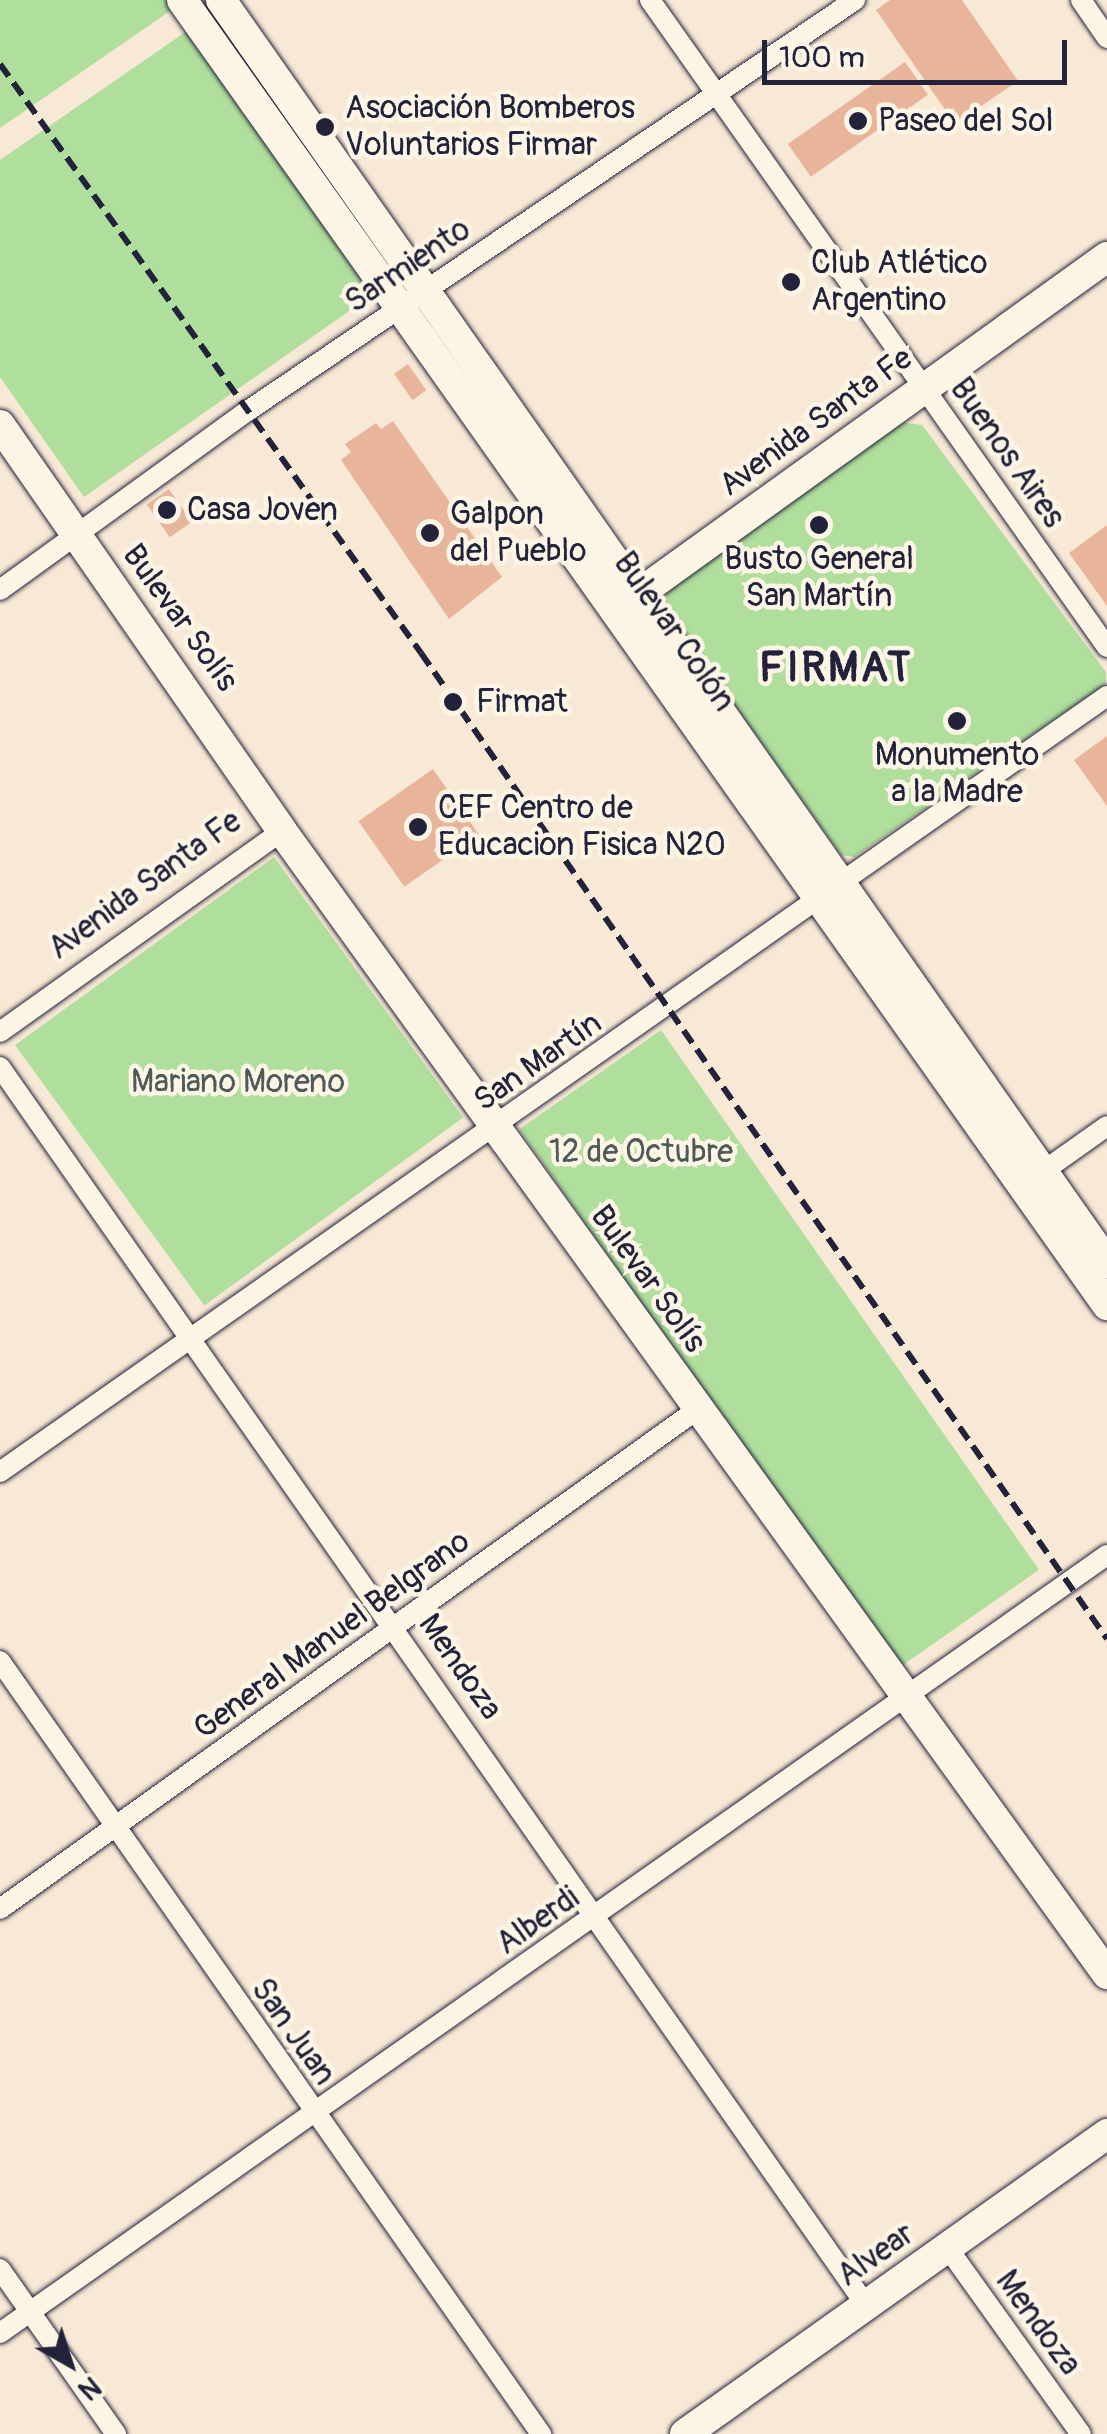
<!DOCTYPE html>
<meta charset="utf-8">
<style>
body{margin:0}
#map{position:relative;width:1107px;height:2434px;overflow:hidden;background:#f8e8d6;font-family:Pangolin,sans-serif}
div>[style]{position:absolute}
.green>*{inset:0;background:#b0de9d;transform-origin:0 0}
.building>*{inset:0;background:#e8b59b;transform-origin:0 0}
.roads{filter:drop-shadow(0 0 2px #22223b) drop-shadow(0 0 2px #22223b)}
.street>*{height:20px;margin:-10px;padding:0 10px;transform-origin:10px;border-radius:10px;background:#fcf5e5}
.secondary>*{height:30px;margin:-15px;padding:0 15px;transform-origin:15px;border-radius:15px;background:#fcf5e5}
.rail>*{height:6px;margin-top:-3px;transform-origin:0;background:repeating-linear-gradient(90deg,#22223b 0 15px,transparent 0 23px)}
.dots>*{width:28px;height:28px;translate:-50% -50%;box-sizing:border-box;border:5px solid #fcf5e5;border-radius:50%}
span{translate:-50% -50%;white-space:nowrap;text-align:center;line-height:1.15;-webkit-text-stroke:9px #fcf5e5;paint-order:stroke}
.poi-label{font-size:32px;color:#22223b}
.left{translate:0 -50%;text-align:left}
.street-label{font-size:32px;color:#22223b}
.park-label{font-size:32px;color:#4d5a58}
.district-label{font-size:42px;color:#22223b;font-weight:700;letter-spacing:2.5px}
.north{position:absolute;left:20px;top:2314px;width:100px;height:100px;-webkit-text-stroke:8px #fcf5e5;paint-order:stroke;rotate:141deg;font-size:28px;font-weight:700;line-height:40px;text-align:center;color:#22223b}
.north::after{content:'';display:block;margin:auto;width:35px;height:45px;background:#22223b;clip-path:polygon(50% 0,100% 100%,50% 72%,0 100%)}
.scale{position:absolute;left:762px;top:40px;width:305px;height:45px;box-sizing:border-box;border:5px solid #22223b;border-top:0;padding-left:12px;font-size:30px;line-height:35px;white-space:nowrap;color:#22223b;-webkit-text-stroke:8px #fcf5e5;paint-order:stroke}
</style>
<div id="map">
<div class="green">
<div style="clip-path:polygon(0 0,167px 0,173px 9px,0 128px)"></div>
<div style="clip-path:polygon(187px 31px,372px 295px,84px 497px,0 377px,0 160px)"></div>
<div style="clip-path:polygon(899px 422px,922px 425px,1106px 672px,1106px 684px,854px 857px,841px 855px,665px 607px,666px 585px)"></div>
<div style="left:274px;top:857px;width:322px;height:320px;rotate:54deg"></div>
<div style="left:661px;top:1030px;width:659px;height:173px;rotate:55deg"></div>
</div>
<div class="building">
<div style="clip-path:polygon(890px 0,962px 0,1018px 81px,955px 124px,876px 10px)"></div>
<div style="left:905px;top:62px;width:40px;height:143px;rotate:55deg"></div>
<div style="left:408px;top:364px;width:32px;height:17px;rotate:55deg"></div>
<div style="clip-path:polygon(393px 421px,502px 577px,449px 619px,341px 460px,351px 452px,345px 444px,376px 423px,381px 429px)"></div>
<div style="left:169px;top:489px;width:40px;height:27px;rotate:55deg"></div>
<div style="clip-path:polygon(1107px 525px,1107px 606px,1069px 553px)"></div>
<div style="clip-path:polygon(1107px 736px,1107px 806px,1074px 760px)"></div>
<div style="left:433px;top:769px;width:80px;height:91px;rotate:55deg"></div>
</div>
<div class="roads">
<div class="street">
<div style="left:650px;top:0;width:792px;rotate:54.77deg"></div>
<div style="left:1081px;top:0;width:46px;rotate:55.6deg"></div>
<div style="left:0;top:590px;width:307px;rotate:-35.9deg"></div>
<div style="left:249px;top:410px;width:732px;rotate:-34.08deg"></div>
<div style="left:0;top:1032px;width:346px;rotate:-35.5deg"></div>
<div style="left:0;top:1067px;width:1511px;rotate:55.03deg"></div>
<div style="left:1035px;top:1177px;width:88px;rotate:-35.3deg"></div>
<div style="left:0;top:1472px;width:1352px;rotate:-35.03deg"></div>
<div style="left:0;top:1661px;width:944px;rotate:55.01deg"></div>
<div style="left:0;top:1909px;width:859px;rotate:-35.62deg"></div>
<div style="left:947px;top:2247px;width:230px;rotate:54.4deg"></div>
<div style="left:0;top:2269px;width:202px;rotate:54.9deg"></div>
<div style="left:0;top:2333px;width:1353px;rotate:-35.1deg"></div>
</div>
<div class="secondary">
<div style="left:182px;top:0;width:1600px;rotate:54.67deg"></div>
<div style="left:221px;top:0;width:1543px;rotate:54.95deg"></div>
<div style="left:0;top:425px;width:494px;rotate:55.2deg"></div>
<div style="left:282px;top:831px;width:1410px;rotate:54.18deg"></div>
<div style="left:626px;top:603px;width:593px;rotate:-35.73deg"></div>
<div style="left:685px;top:2434px;width:518px;rotate:-35.41deg"></div>
</div>
</div>
<div class="rail">
<div style="left:0;top:64px;width:724px;rotate:54.44deg"></div>
<div style="left:421px;top:653px;width:1201px;rotate:55.17deg"></div>
</div>
<div class="dots">
<div style="left:858px;top:121px;background:#22223b"></div>
<div style="left:325px;top:127px;background:#22223b"></div>
<div style="left:791px;top:282px;background:#22223b"></div>
<div style="left:167px;top:510px;background:#22223b"></div>
<div style="left:819px;top:525px;background:#22223b"></div>
<div style="left:430px;top:533px;background:#22223b"></div>
<div style="left:453px;top:702px;background:#22223b"></div>
<div style="left:957px;top:721px;background:#22223b"></div>
<div style="left:418px;top:827px;background:#22223b"></div>
</div>
<div class="poi-label">
<span class="left" style="left:345px;top:127px">Asociación Bomberos<br>Voluntarios Firmar</span>
<span class="left" style="left:878px;top:121px">Paseo del Sol</span>
<span class="left" style="left:811px;top:282px">Club Atlético<br>Argentino</span>
<span class="left" style="left:187px;top:510px">Casa Joven</span>
<span class="left" style="left:450px;top:533px">Galpon<br>del Pueblo</span>
<span style="left:819px;top:578px">Busto General<br>San Martín</span>
<span class="left" style="left:476px;top:702px">Firmat</span>
<span style="left:957px;top:774px">Monumento<br>a la Madre</span>
<span class="left" style="left:438px;top:827px">CEF Centro de<br>Educacion Fisica N20</span>
</div>
<div class="street-label">
<span style="left:408px;top:266px;rotate:-34deg">Sarmiento</span>
<span style="left:816px;top:422px;rotate:-36deg">Avenida Santa Fe</span>
<span style="left:1007px;top:453px;rotate:55deg">Buenos Aires</span>
<span style="left:180px;top:618px;rotate:54deg">Bulevar Solís</span>
<span style="left:674px;top:632px;rotate:55deg">Bulevar Colón</span>
<span style="left:145px;top:885px;rotate:-36deg">Avenida Santa Fe</span>
<span style="left:538px;top:1062px;rotate:-35deg">San Martín</span>
<span style="left:648px;top:1279px;rotate:54deg">Bulevar Solís</span>
<span style="left:332px;top:1635px;rotate:-36deg">General Manuel Belgrano</span>
<span style="left:460px;top:1667px;rotate:55deg">Mendoza</span>
<span style="left:538px;top:1921px;rotate:-35deg">Alberdi</span>
<span style="left:293px;top:2032px;rotate:55deg">San Juan</span>
<span style="left:876px;top:2255px;rotate:-35deg">Alvear</span>
<span style="left:1038px;top:2323px;rotate:54deg">Mendoza</span>
</div>
<div class="park-label">
<span style="left:238px;top:1082px">Mariano Moreno</span>
<span style="left:641px;top:1152px">12 de Octubre</span>
</div>
<div class="district-label">
<span style="left:836px;top:668px">FIRMAT</span>
</div>
<div class="north">N</div>
<div class="scale">100 m</div>
</div>
